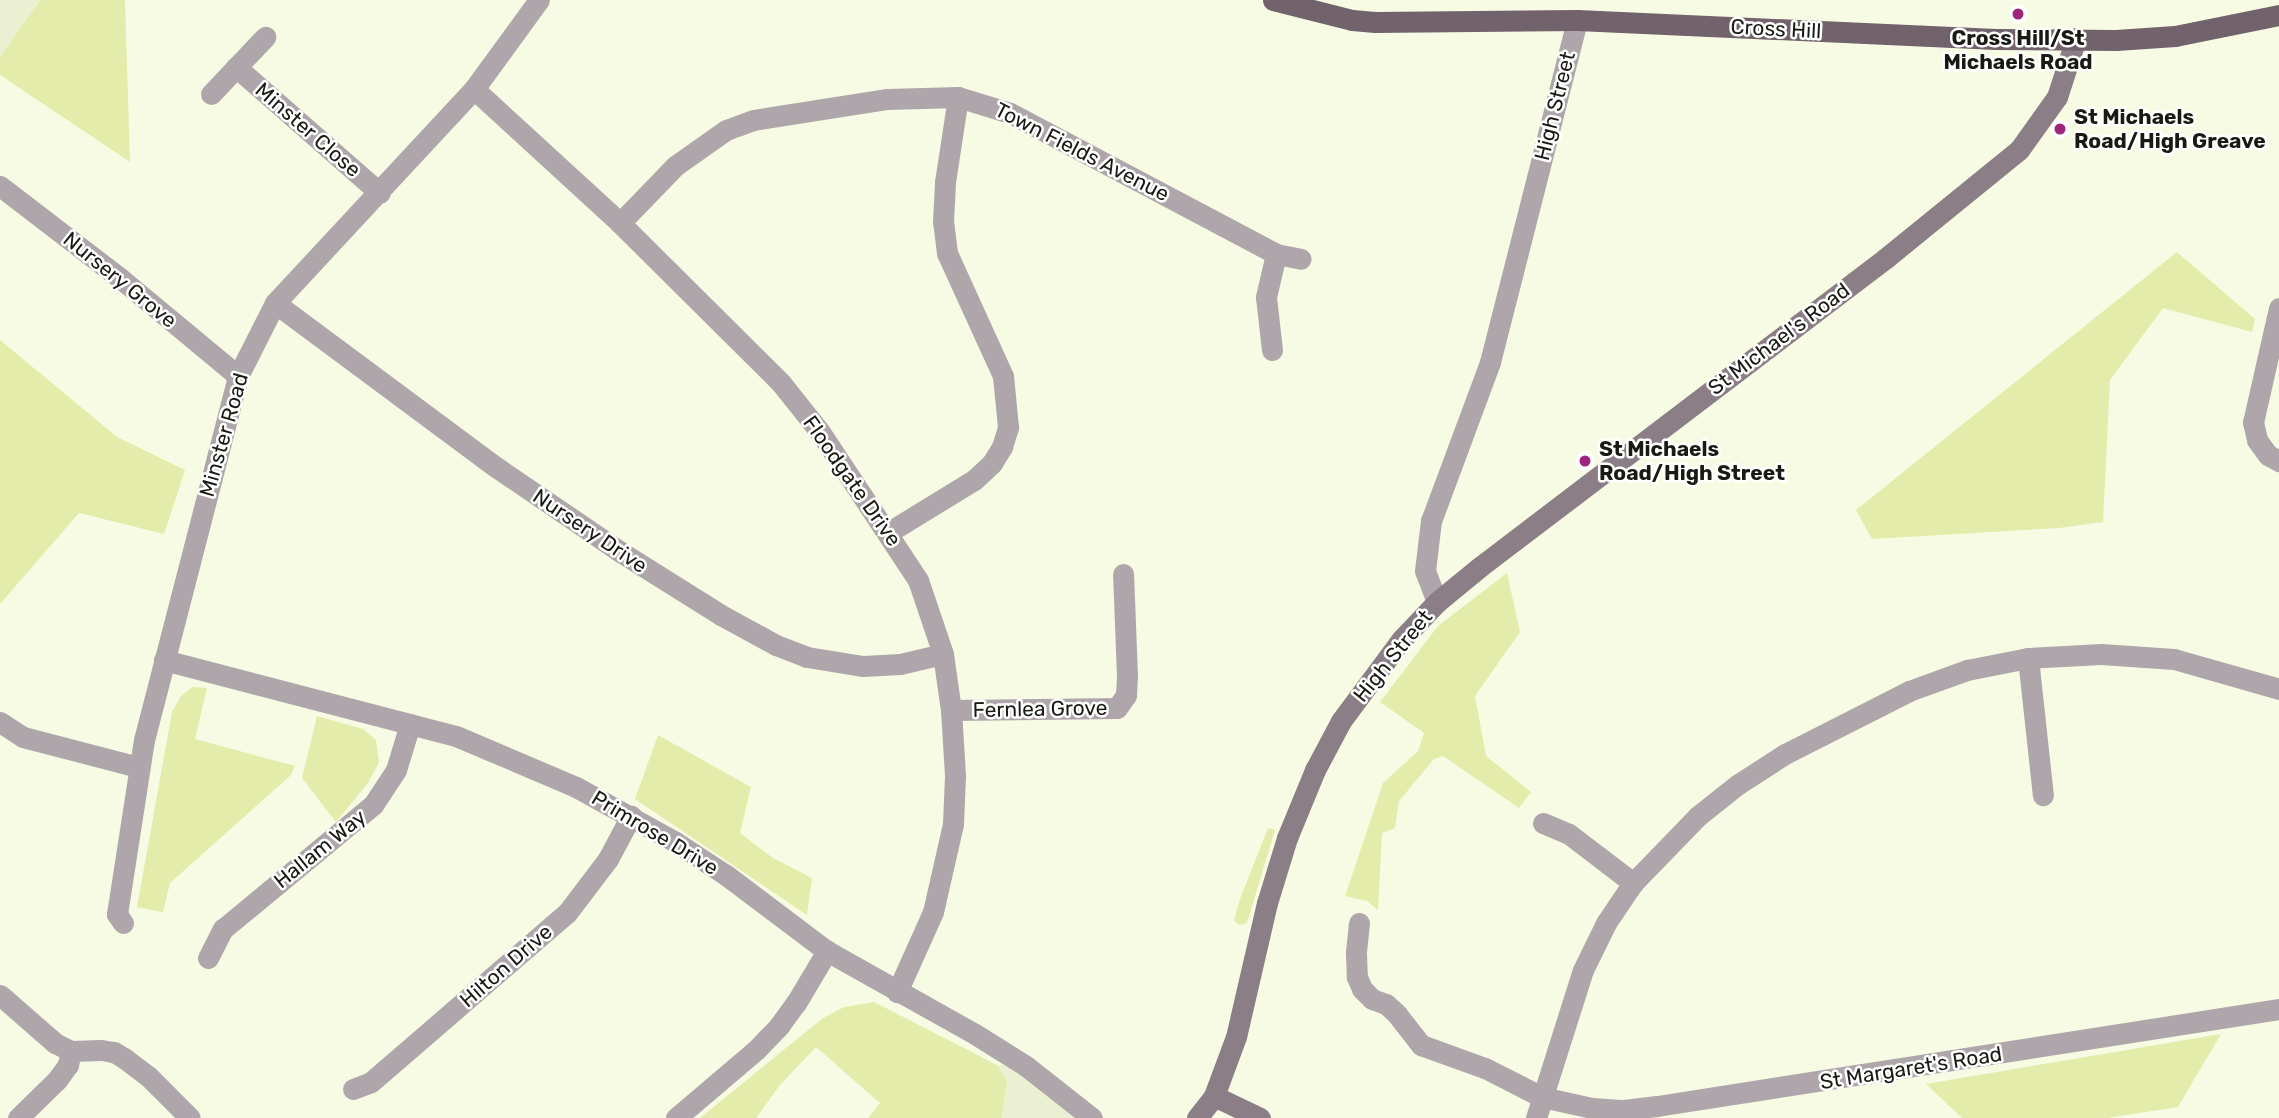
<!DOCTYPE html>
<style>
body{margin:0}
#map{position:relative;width:2279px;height:1118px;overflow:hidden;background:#f7fbe4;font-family:Rubik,sans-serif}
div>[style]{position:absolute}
.built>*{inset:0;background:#ecf0d3}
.green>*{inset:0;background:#e3ecaa}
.street>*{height:21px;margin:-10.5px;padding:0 10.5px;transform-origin:10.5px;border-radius:10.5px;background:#afa6ab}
.secondary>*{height:21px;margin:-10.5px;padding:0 10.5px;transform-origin:10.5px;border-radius:10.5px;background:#8c7e86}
.primary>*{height:21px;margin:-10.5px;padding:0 10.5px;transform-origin:10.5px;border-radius:10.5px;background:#72626c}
.dots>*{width:19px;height:19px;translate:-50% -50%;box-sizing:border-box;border:4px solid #fff;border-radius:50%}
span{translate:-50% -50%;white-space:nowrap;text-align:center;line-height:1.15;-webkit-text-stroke:5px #fff;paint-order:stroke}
.street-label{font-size:21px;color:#191a13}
.poi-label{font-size:21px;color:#191a13;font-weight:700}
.left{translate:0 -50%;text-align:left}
</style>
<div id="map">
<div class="built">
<div style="clip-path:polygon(0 0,40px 0,0 57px)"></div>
<div style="clip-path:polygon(997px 1065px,1026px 1066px,1092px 1118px,1002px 1118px,1007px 1081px)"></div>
</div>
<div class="green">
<div style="clip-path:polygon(40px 0,125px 0,130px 162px,0 75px,0 57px)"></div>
<div style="clip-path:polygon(2177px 252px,2255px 319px,2252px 332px,2163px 308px,2110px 380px,2103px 522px,2059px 528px,1872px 539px,1856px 510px)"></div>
<div style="clip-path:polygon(0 340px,117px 437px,185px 470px,164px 534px,79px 513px,0 604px)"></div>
<div style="clip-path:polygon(1507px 573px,1520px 632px,1475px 696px,1486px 756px,1531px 792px,1519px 808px,1443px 756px,1434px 759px,1399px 801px,1395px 828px,1382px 833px,1378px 910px,1367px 901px,1345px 896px,1383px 783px,1418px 751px,1424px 733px,1380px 702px,1438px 626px)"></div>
<div style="clip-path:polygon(192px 687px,207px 688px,195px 739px,295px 766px,291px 775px,170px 883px,163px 912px,137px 907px,172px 712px,181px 696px)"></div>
<div style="clip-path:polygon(317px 716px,363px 729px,376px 740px,379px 762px,368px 783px,336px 822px,302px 778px)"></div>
<div style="clip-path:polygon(658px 735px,751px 787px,740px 833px,773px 858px,812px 878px,807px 915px,635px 799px)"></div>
<div style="clip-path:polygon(1268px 828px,1275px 830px,1247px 923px,1239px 925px,1234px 920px,1240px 899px)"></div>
<div style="clip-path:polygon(874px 1002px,997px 1065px,1007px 1081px,1002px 1118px,868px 1118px,880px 1103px,816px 1047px,780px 1085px,756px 1118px,700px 1118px,823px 1018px,844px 1007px)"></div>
<div style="clip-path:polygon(2221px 1034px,2178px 1107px,2107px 1118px,1962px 1118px,1926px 1084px)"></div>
</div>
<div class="street">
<div style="left:236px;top:67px;width:191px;rotate:41.2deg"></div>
<div style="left:474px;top:89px;width:198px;rotate:42.5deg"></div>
<div style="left:620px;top:223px;width:227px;rotate:44.8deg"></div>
<div style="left:781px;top:383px;width:63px;rotate:51.5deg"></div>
<div style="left:820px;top:432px;width:178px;rotate:56.5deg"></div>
<div style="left:918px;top:580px;width:78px;rotate:71.3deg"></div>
<div style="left:943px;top:654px;width:57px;rotate:81.9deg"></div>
<div style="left:951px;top:710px;width:66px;rotate:86.5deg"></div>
<div style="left:955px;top:776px;width:48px;rotate:92.4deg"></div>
<div style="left:953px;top:824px;width:90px;rotate:102.8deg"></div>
<div style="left:933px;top:912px;width:88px;rotate:114.2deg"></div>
<div style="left:211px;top:94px;width:79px;rotate:-46.5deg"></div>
<div style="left:0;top:186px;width:151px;rotate:37.5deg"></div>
<div style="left:120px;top:278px;width:153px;rotate:39.7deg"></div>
<div style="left:620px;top:223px;width:79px;rotate:-46deg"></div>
<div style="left:675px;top:166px;width:62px;rotate:-35.2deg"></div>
<div style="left:726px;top:130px;width:29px;rotate:-20deg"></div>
<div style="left:753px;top:120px;width:136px;rotate:-8.9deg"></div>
<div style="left:887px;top:99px;width:71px;rotate:-1.6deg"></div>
<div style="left:958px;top:97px;width:54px;rotate:17.1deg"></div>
<div style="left:1010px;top:113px;width:301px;rotate:27.9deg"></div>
<div style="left:1276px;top:254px;width:25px;rotate:11deg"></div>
<div style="left:275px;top:303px;width:275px;rotate:36.6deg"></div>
<div style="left:496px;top:467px;width:149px;rotate:34.3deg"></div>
<div style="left:619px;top:551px;width:120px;rotate:32.1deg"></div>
<div style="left:721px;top:615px;width:63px;rotate:28.6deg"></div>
<div style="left:776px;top:645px;width:33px;rotate:21deg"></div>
<div style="left:807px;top:657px;width:57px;rotate:9.1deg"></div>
<div style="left:863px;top:666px;width:37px;rotate:-3deg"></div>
<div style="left:900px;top:664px;width:44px;rotate:-13.1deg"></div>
<div style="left:2279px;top:308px;width:117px;rotate:102.8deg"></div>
<div style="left:2253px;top:422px;width:18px;rotate:77deg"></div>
<div style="left:2257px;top:440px;width:19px;rotate:54deg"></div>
<div style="left:2268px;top:455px;width:13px;rotate:29deg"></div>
<div style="left:1272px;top:350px;width:53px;rotate:-96.5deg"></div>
<div style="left:1266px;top:297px;width:44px;rotate:-76.9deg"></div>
<div style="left:889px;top:532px;width:100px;rotate:-31.5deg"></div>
<div style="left:974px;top:480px;width:25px;rotate:-43deg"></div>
<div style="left:992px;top:463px;width:19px;rotate:-58deg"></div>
<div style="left:1002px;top:447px;width:21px;rotate:-73deg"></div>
<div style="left:1008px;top:427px;width:51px;rotate:-95.6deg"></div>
<div style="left:1003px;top:376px;width:135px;rotate:-114.5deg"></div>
<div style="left:947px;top:253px;width:31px;rotate:-97deg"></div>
<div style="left:943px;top:222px;width:40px;rotate:-87.1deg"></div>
<div style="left:945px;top:182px;width:86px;rotate:-81.3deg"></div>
<div style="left:1437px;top:602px;width:33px;rotate:-111deg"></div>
<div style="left:1425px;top:571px;width:50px;rotate:-83.2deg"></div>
<div style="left:1431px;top:521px;width:170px;rotate:-69.6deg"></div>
<div style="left:1490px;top:362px;width:353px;rotate:-75.7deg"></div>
<div style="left:2028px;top:658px;width:138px;rotate:83.8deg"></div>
<div style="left:164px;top:660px;width:302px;rotate:14.6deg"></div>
<div style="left:456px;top:736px;width:130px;rotate:23deg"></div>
<div style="left:576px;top:787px;width:112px;rotate:28.9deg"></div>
<div style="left:674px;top:841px;width:62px;rotate:33.2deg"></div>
<div style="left:726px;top:875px;width:126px;rotate:37deg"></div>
<div style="left:827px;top:951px;width:170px;rotate:29.3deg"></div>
<div style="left:975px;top:1034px;width:60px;rotate:32.1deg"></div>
<div style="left:1026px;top:1066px;width:84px;rotate:38.2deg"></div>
<div style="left:951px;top:710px;width:166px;rotate:-0.7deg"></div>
<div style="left:1117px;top:708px;width:16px;rotate:-55deg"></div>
<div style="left:1126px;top:695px;width:19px;rotate:-87deg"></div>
<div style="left:1127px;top:676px;width:102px;rotate:-92.2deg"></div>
<div style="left:0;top:722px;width:27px;rotate:33deg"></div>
<div style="left:23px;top:737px;width:119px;rotate:14.6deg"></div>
<div style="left:1543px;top:823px;width:28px;rotate:23deg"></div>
<div style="left:1569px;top:834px;width:81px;rotate:37.4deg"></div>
<div style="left:123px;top:923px;width:11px;rotate:-124deg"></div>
<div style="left:117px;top:914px;width:176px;rotate:-81.2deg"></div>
<div style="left:144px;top:740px;width:376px;rotate:-75.5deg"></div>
<div style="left:238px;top:376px;width:82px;rotate:-63.1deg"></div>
<div style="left:275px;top:303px;width:292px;rotate:-47.1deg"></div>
<div style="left:474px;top:89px;width:110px;rotate:-53.9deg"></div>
<div style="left:1359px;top:923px;width:30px;rotate:96deg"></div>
<div style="left:1356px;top:953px;width:24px;rotate:88deg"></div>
<div style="left:1357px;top:977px;width:13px;rotate:67deg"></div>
<div style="left:1362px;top:989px;width:14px;rotate:45deg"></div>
<div style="left:1372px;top:999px;width:15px;rotate:20deg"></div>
<div style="left:1386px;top:1004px;width:13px;rotate:42deg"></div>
<div style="left:1396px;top:1013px;width:41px;rotate:52deg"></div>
<div style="left:1421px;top:1045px;width:68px;rotate:19.8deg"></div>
<div style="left:1485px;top:1068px;width:64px;rotate:27deg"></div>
<div style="left:1542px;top:1097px;width:51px;rotate:12.4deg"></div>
<div style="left:1592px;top:1108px;width:32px;rotate:4deg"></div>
<div style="left:1624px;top:1110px;width:33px;rotate:-7deg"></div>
<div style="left:1657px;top:1106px;width:630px;rotate:-8.86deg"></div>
<div style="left:208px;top:958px;width:33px;rotate:-63deg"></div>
<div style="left:223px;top:929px;width:195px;rotate:-39.6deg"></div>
<div style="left:373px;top:805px;width:42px;rotate:-56.7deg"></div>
<div style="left:396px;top:770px;width:48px;rotate:-73.1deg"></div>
<div style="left:0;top:995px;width:73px;rotate:41.1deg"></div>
<div style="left:55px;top:1043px;width:18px;rotate:27deg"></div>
<div style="left:71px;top:1051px;width:30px;rotate:-2deg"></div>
<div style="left:101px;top:1050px;width:13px;rotate:9deg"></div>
<div style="left:114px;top:1052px;width:12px;rotate:31deg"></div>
<div style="left:124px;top:1058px;width:30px;rotate:37deg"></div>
<div style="left:148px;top:1076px;width:59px;rotate:45deg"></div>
<div style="left:353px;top:1089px;width:19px;rotate:-21deg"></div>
<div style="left:371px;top:1082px;width:259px;rotate:-40.8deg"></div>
<div style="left:567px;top:913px;width:68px;rotate:-52.8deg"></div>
<div style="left:608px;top:859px;width:49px;rotate:-61.9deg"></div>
<div style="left:18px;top:1118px;width:54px;rotate:-44.3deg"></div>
<div style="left:57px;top:1080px;width:19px;rotate:-54deg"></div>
<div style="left:68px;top:1065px;width:14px;rotate:-78deg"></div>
<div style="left:676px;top:1118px;width:105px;rotate:-40.4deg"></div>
<div style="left:756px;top:1050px;width:33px;rotate:-46deg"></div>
<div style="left:779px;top:1026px;width:29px;rotate:-54deg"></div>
<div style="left:796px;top:1003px;width:61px;rotate:-59.2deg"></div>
<div style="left:1536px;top:1118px;width:155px;rotate:-72.4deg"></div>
<div style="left:1583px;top:970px;width:52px;rotate:-63.9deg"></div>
<div style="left:1606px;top:923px;width:48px;rotate:-56deg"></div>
<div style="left:1633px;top:883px;width:93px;rotate:-45.9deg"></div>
<div style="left:1698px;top:816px;width:50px;rotate:-38.5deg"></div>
<div style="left:1737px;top:785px;width:57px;rotate:-32.9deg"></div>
<div style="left:1785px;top:754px;width:139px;rotate:-26.9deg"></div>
<div style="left:1909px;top:691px;width:62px;rotate:-19.9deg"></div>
<div style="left:1967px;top:670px;width:62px;rotate:-11.1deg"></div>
<div style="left:2028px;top:658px;width:73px;rotate:-3.1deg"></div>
<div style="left:2101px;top:654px;width:73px;rotate:3.9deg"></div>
<div style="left:2174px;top:659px;width:109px;rotate:15.9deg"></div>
</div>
<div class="secondary">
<div style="left:1214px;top:1096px;width:51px;rotate:25.6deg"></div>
<div style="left:1197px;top:1118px;width:28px;rotate:-52deg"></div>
<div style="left:1214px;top:1096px;width:63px;rotate:-69.6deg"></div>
<div style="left:1236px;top:1037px;width:138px;rotate:-77deg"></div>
<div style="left:1267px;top:903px;width:68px;rotate:-72.9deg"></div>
<div style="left:1287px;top:838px;width:74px;rotate:-67.6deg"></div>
<div style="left:1315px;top:770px;width:55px;rotate:-62deg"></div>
<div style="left:1341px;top:721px;width:102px;rotate:-53.4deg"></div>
<div style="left:1402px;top:639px;width:51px;rotate:-46.6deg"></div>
<div style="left:1437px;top:602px;width:57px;rotate:-39.3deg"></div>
<div style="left:1481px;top:566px;width:509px;rotate:-37.25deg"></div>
<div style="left:1886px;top:258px;width:171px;rotate:-39.1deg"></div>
<div style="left:2019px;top:150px;width:65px;rotate:-54.4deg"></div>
<div style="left:2057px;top:97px;width:62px;rotate:-72.1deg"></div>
</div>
<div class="primary">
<div style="left:1273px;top:0;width:81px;rotate:14.2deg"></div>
<div style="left:1352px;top:20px;width:23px;rotate:5deg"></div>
<div style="left:1375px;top:22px;width:202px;rotate:-0.6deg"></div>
<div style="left:1577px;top:20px;width:419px;rotate:2.6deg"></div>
<div style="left:1996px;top:39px;width:120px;rotate:0.5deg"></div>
<div style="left:2116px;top:40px;width:59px;rotate:-3.9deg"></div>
<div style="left:2175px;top:36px;width:106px;rotate:-11.4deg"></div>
</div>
<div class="dots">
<div style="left:2018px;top:14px;background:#9f257c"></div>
<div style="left:2060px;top:129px;background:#9f257c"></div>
<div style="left:1585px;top:461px;background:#9f257c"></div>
</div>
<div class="street-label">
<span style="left:1776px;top:29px;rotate:3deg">Cross Hill</span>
<span style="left:1555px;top:106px;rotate:-76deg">High Street</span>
<span style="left:308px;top:130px;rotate:41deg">Minster Close</span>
<span style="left:1082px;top:152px;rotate:27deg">Town Fields Avenue</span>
<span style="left:120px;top:280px;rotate:39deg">Nursery Grove</span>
<span style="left:1779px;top:339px;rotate:-37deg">St Michael's Road</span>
<span style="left:224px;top:435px;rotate:-74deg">Minster Road</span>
<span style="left:852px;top:481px;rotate:55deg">Floodgate Drive</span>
<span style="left:590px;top:531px;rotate:34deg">Nursery Drive</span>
<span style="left:1393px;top:656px;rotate:-51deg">High Street</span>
<span style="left:1040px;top:709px;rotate:-1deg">Fernlea Grove</span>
<span style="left:655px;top:833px;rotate:31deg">Primrose Drive</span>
<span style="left:320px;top:849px;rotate:-39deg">Hallam Way</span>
<span style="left:506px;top:966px;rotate:-41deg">Hilton Drive</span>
<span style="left:1911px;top:1068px;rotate:-9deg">St Margaret's Road</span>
</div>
<div class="poi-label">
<span style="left:2018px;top:50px">Cross Hill/St<br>Michaels Road</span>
<span class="left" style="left:2074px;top:129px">St Michaels<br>Road/High Greave</span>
<span class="left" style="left:1599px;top:461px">St Michaels<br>Road/High Street</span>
</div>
</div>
